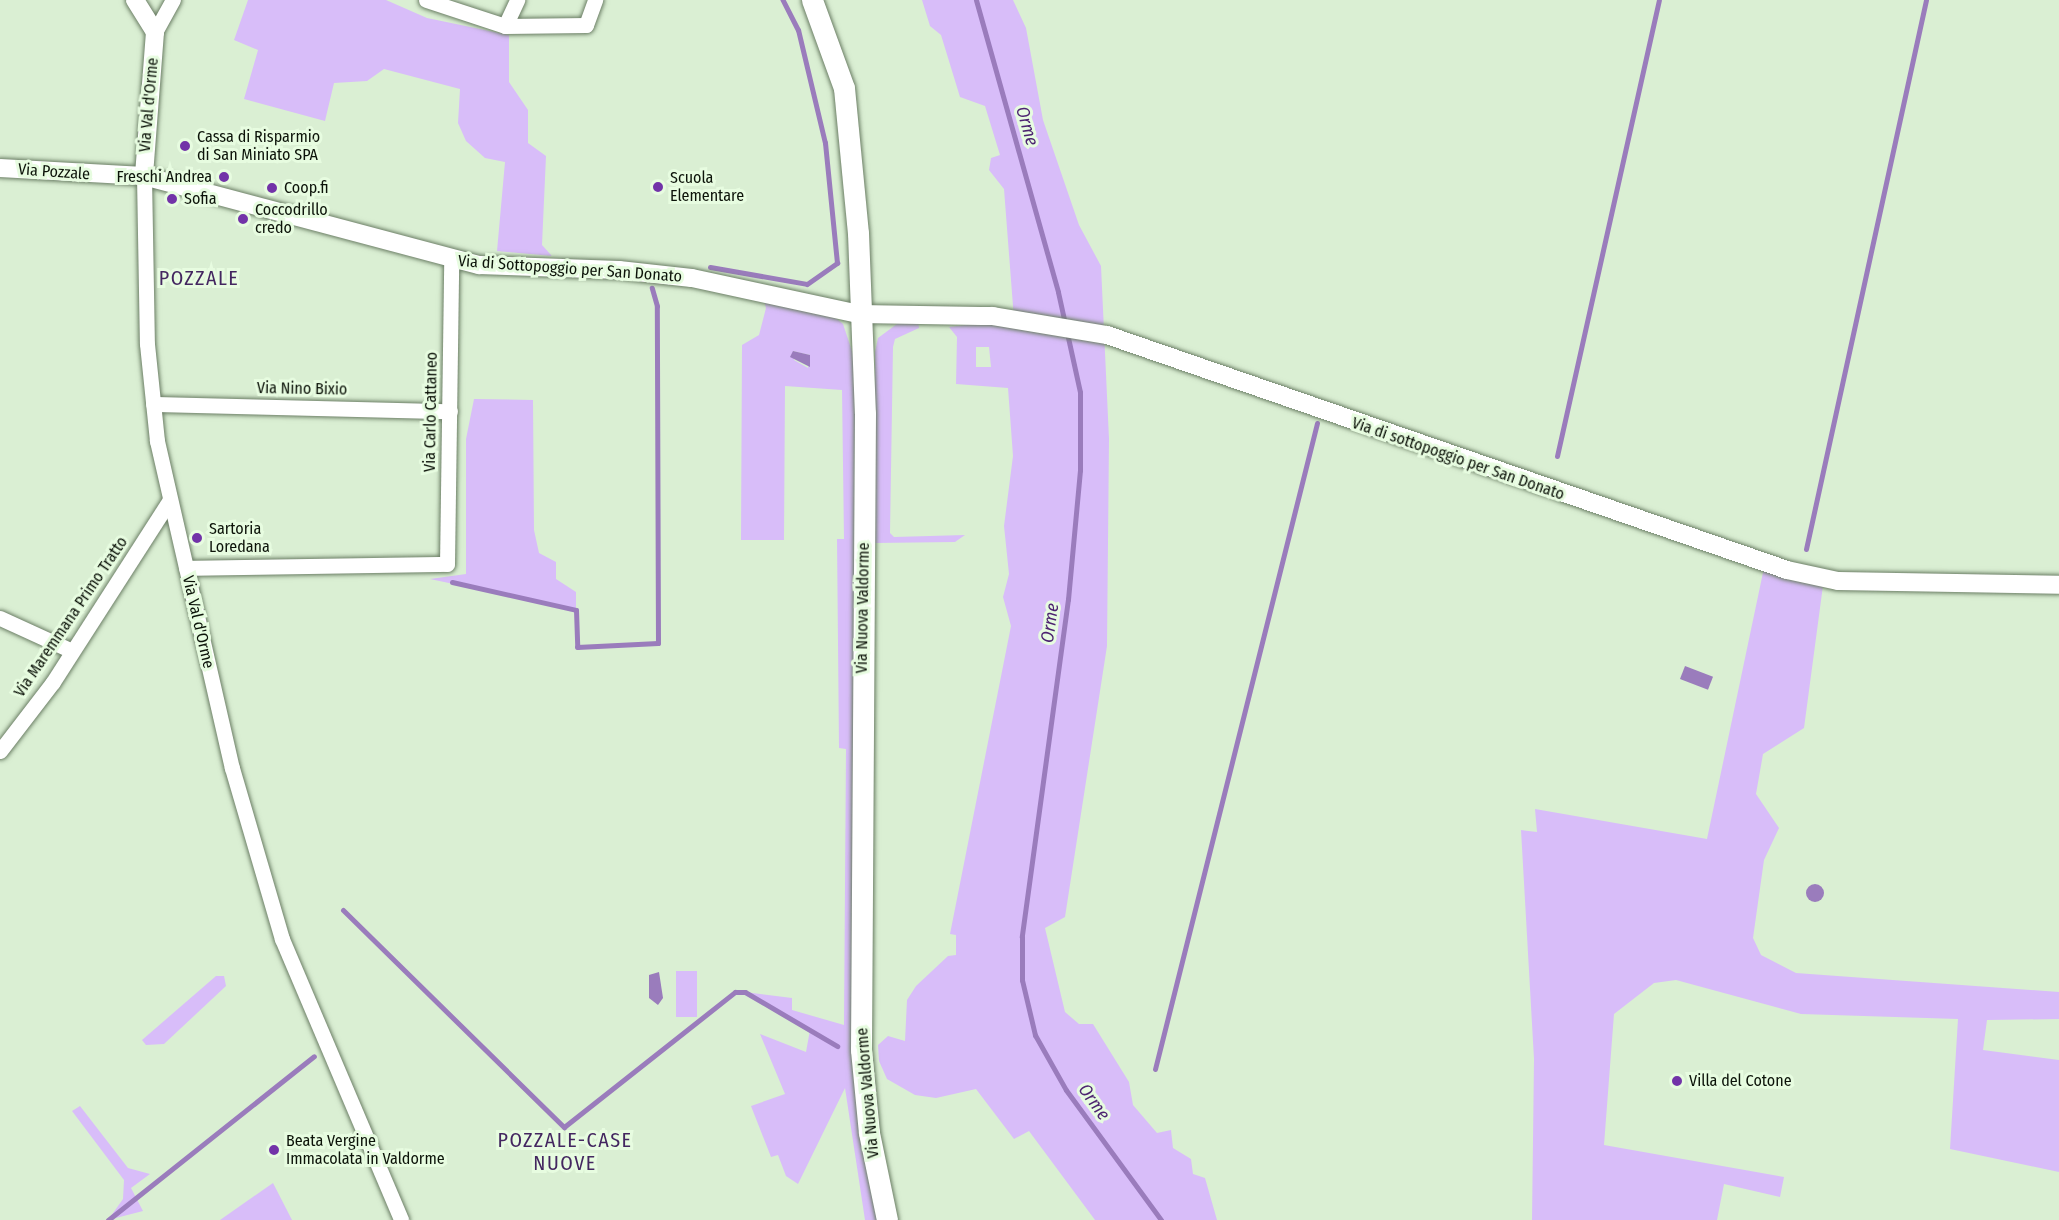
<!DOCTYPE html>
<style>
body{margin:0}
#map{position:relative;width:2059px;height:1220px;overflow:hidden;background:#daefd3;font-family:"Fira Sans Condensed",sans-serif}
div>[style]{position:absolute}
.green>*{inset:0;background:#d8bdf9;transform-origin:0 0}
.water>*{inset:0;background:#9a7cbc;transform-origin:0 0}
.round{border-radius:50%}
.stream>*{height:5px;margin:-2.5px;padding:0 2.5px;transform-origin:2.5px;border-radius:2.5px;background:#9a7cbc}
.roads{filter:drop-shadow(0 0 2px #6b7e65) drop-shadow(0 0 2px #6b7e65)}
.minor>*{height:15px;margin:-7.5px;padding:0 7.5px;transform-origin:7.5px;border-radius:7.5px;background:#fff}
.tertiary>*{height:18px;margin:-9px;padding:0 9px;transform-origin:9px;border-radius:9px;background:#fff}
.secondary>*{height:21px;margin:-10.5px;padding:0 10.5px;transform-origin:10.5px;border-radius:10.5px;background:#fff}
.dots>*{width:16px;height:16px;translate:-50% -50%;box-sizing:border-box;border:3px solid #e7fce0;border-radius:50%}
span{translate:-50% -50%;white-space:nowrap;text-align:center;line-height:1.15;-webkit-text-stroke:6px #e7fce0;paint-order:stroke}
.street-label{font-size:16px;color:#0c1309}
.poi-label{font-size:16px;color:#0c1309}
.left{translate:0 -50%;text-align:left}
.right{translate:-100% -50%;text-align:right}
.water-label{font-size:18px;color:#4d2471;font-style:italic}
.quarter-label{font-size:20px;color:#442760;letter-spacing:1.5px}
</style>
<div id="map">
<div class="green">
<div style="clip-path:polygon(248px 0,386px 0,427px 18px,509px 35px,509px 82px,528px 110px,528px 143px,546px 156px,542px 245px,552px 256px,497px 251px,505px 162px,485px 158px,466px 141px,458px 123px,460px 89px,384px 69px,367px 81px,334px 83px,325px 121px,244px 99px,258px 50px,234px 40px)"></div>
<div style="clip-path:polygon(evenodd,922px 0,1013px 0,1026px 28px,1043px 120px,1079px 225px,1101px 266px,1109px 439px,1107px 646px,1065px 917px,1045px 928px,1065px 1012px,1079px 1024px,1093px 1024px,1129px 1082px,1133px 1105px,1157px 1133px,1171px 1130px,1173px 1148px,1191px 1159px,1193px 1174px,1205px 1178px,1217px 1220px,1095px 1220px,1029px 1131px,1014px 1139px,976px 1089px,936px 1098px,915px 1095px,887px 1079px,879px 1061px,878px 1045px,888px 1036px,905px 1041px,907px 1000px,916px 986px,948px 956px,956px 955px,956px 935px,950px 934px,1011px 626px,1003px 597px,1009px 574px,1004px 526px,1013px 456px,1008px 388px,956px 384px,957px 337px,949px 327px,1014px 319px,1004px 189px,989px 170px,991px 158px,1000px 155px,985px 106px,960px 97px,941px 35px,930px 26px,922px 0,976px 347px,989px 347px,991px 367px,976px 367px,976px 347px)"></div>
<div style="clip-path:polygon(evenodd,762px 294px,832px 315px,843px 324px,865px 390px,861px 1050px,887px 1220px,865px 1220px,845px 1088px,798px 1184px,786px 1176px,778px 1155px,771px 1157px,751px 1106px,785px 1094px,760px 1034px,806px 1052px,810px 1030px,745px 992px,792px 998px,792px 1010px,844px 1025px,846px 749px,839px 748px,837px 539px,844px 539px,842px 390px,785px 386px,784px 540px,741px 540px,742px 345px,759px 335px,766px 308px,762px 294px,793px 351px,810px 355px,808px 368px,794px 360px,793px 351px)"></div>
<div style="clip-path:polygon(901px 321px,918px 321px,919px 328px,895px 339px,893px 347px,890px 533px,894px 537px,965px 535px,955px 542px,875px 543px,875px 352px,878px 338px)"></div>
<div style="clip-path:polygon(474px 399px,533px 400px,534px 530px,539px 553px,556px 562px,556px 579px,576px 592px,576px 610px,430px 579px,466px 574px,466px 439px)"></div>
<div style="clip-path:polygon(1765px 563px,1824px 578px,1804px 728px,1763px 754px,1756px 794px,1779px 828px,1764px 860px,1753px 938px,1761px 955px,1796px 973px,2059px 992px,2059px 1019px,1987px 1020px,1983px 1050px,2059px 1060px,2059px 1172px,1950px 1149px,1958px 1019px,1801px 1014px,1676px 980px,1654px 983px,1614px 1014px,1604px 1145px,1784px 1177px,1780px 1197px,1724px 1184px,1717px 1220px,1532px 1220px,1534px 1059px,1521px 830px,1537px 832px,1535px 809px,1707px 839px)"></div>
<div style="left:676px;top:971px;width:21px;height:46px"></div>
<div style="clip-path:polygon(216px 976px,224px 976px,226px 986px,164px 1044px,146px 1045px,142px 1040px)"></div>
<div style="clip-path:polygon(80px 1106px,128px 1168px,150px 1174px,131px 1188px,143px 1211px,108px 1220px,123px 1199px,124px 1180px,72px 1111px)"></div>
<div style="clip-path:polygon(273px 1183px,292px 1220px,220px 1220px)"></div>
</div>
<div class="water">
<div style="clip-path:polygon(793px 351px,810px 355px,810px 367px,790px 357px)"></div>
<div style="left:1685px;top:666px;width:30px;height:14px;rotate:21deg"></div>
<div class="round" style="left:1806px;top:884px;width:18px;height:18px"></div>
<div style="clip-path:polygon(659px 972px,663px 998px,658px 1005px,649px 998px,649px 975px)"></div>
</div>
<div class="stream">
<div style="left:976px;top:0;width:303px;rotate:74.3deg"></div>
<div style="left:1058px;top:292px;width:102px;rotate:77.6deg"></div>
<div style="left:1080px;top:392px;width:78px;rotate:90deg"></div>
<div style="left:1080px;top:470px;width:130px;rotate:95.3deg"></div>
<div style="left:1068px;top:599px;width:341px;rotate:97.8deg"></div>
<div style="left:1022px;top:937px;width:43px;rotate:90deg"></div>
<div style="left:1022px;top:980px;width:57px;rotate:76.7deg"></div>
<div style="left:1035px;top:1035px;width:63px;rotate:60.6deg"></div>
<div style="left:1066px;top:1090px;width:161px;rotate:53.8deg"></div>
<div style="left:710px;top:267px;width:98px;rotate:9.9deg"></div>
<div style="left:807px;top:284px;width:37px;rotate:-35deg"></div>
<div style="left:837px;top:263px;width:121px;rotate:-95.7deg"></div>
<div style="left:825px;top:143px;width:116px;rotate:-103.4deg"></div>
<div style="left:798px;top:30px;width:34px;rotate:-117deg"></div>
<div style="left:1557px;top:456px;width:467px;rotate:-77.4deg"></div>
<div style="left:1806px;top:549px;width:562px;rotate:-77.67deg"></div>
<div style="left:452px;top:582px;width:127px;rotate:12.7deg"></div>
<div style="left:576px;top:610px;width:37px;rotate:88deg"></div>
<div style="left:577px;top:647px;width:81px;rotate:-2.8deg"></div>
<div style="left:658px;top:643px;width:337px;rotate:-90.2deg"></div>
<div style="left:657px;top:306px;width:19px;rotate:-106deg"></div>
<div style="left:343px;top:910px;width:310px;rotate:44.5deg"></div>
<div style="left:564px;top:1127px;width:218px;rotate:-38.3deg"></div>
<div style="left:735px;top:992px;width:10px"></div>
<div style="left:745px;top:992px;width:107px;rotate:30.4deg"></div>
<div style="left:1155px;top:1069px;width:666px;rotate:-75.92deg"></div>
<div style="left:108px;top:1220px;width:263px;rotate:-38.5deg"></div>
</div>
<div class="roads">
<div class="minor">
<div style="left:426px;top:0;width:83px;rotate:18.2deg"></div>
<div style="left:505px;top:26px;width:81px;rotate:-0.7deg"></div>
<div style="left:586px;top:25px;width:27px;rotate:-70deg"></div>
<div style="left:505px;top:26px;width:29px;rotate:-65deg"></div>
<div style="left:155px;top:32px;width:37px;rotate:-61deg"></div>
<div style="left:144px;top:176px;width:168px;rotate:89deg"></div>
<div style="left:147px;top:344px;width:98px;rotate:84.1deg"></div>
<div style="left:157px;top:441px;width:335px;rotate:77.1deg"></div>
<div style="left:232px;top:768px;width:178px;rotate:73.7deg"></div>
<div style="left:282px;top:939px;width:305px;rotate:67deg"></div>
<div style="left:153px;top:404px;width:297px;rotate:1.4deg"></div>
<div style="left:186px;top:568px;width:261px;rotate:-0.9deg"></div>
<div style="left:447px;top:564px;width:304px;rotate:-89.2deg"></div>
<div style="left:0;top:618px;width:77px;rotate:24.6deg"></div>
<div style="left:0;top:751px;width:87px;rotate:-52.5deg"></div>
<div style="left:53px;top:682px;width:216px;rotate:-57.3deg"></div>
</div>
<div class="tertiary">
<div style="left:135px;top:0;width:38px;rotate:58deg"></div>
<div style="left:155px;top:32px;width:144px;rotate:94.4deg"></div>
<div style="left:0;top:168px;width:144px;rotate:3.2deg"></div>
<div style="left:144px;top:176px;width:347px;rotate:14.9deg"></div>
<div style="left:479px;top:265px;width:140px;rotate:2deg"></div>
<div style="left:619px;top:270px;width:73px;rotate:6.3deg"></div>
<div style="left:692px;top:278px;width:171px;rotate:12.2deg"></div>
<div style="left:859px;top:314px;width:134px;rotate:0.9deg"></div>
<div style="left:993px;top:316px;width:116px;rotate:9.5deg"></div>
<div style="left:1107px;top:335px;width:719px;rotate:19.06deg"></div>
<div style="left:1787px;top:570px;width:52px;rotate:12.2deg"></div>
<div style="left:1838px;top:581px;width:221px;rotate:1deg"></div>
</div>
<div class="secondary">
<div style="left:812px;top:0;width:94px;rotate:70deg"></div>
<div style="left:844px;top:88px;width:146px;rotate:84.5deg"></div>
<div style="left:858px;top:233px;width:180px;rotate:87.8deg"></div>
<div style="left:865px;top:413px;width:637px;rotate:90.36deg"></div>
<div style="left:861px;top:1050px;width:83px;rotate:84.5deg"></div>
<div style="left:869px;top:1133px;width:89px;rotate:78.3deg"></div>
</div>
</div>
<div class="dots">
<div style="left:185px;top:146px;background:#7233a8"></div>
<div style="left:224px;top:177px;background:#7233a8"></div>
<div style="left:658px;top:187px;background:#7233a8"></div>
<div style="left:272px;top:188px;background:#7233a8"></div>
<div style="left:172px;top:199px;background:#7233a8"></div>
<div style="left:243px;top:219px;background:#7233a8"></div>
<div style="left:197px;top:538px;background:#7233a8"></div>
<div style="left:1677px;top:1081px;background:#7233a8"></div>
<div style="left:274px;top:1150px;background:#7233a8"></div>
</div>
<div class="street-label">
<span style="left:149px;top:105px;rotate:-85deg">Via Val d'Orme</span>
<span style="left:54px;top:172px;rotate:4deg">Via Pozzale</span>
<span style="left:570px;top:269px;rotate:4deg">Via di Sottopoggio per San Donato</span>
<span style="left:302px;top:389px;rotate:1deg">Via Nino Bixio</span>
<span style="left:431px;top:412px;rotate:-89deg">Via Carlo Cattaneo</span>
<span style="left:1458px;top:459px;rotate:19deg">Via di sottopoggio per San Donato</span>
<span style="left:863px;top:608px;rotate:-89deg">Via Nuova Valdorme</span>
<span style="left:71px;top:617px;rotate:-56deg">Via Maremmana Primo Tratto</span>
<span style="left:198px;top:622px;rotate:77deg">Via Val d'Orme</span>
<span style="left:868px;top:1093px;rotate:-95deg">Via Nuova Valdorme</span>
</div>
<div class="poi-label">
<span class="left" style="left:197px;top:146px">Cassa di Risparmio<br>di San Miniato SPA</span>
<span class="right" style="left:212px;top:177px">Freschi Andrea</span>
<span class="left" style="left:670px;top:187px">Scuola<br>Elementare</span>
<span class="left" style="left:284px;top:188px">Coop.fi</span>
<span class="left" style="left:184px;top:199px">Sofia</span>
<span class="left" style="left:255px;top:219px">Coccodrillo<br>credo</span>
<span class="left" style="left:209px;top:538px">Sartoria<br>Loredana</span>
<span class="left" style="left:1689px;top:1081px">Villa del Cotone</span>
<span class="left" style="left:286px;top:1150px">Beata Vergine<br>Immacolata in Valdorme</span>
</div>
<div class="water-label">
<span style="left:1027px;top:126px;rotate:74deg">Orme</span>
<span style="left:1050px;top:623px;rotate:-82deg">Orme</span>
<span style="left:1094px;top:1102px;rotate:54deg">Orme</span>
</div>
<div class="quarter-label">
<span style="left:199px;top:278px">POZZALE</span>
<span style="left:565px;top:1152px">POZZALE-CASE<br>NUOVE</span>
</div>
</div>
